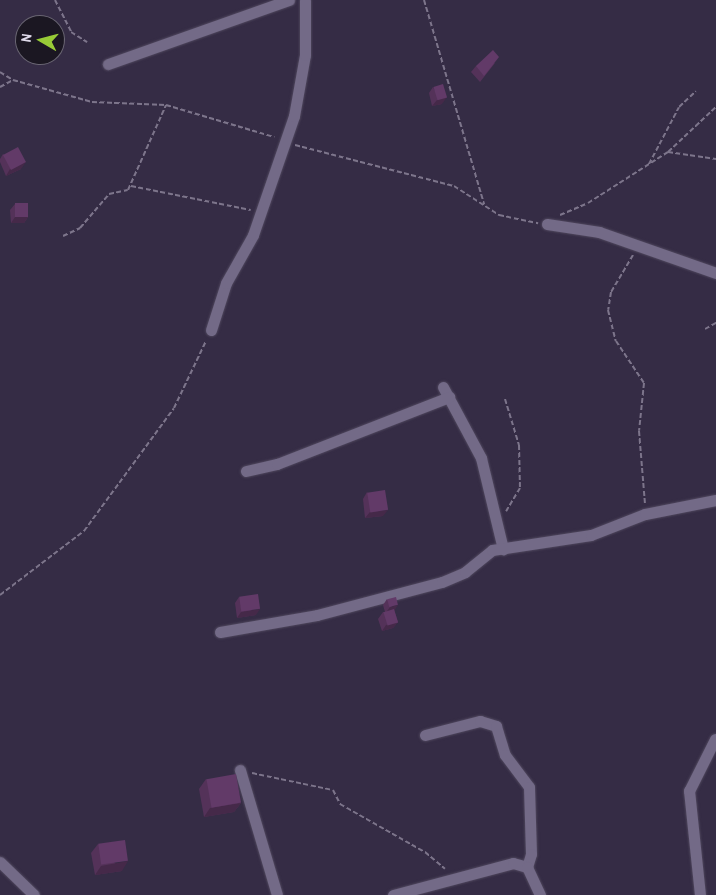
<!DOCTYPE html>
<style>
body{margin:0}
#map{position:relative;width:716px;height:895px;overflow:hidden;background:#352c45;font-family:"Archivo Narrow",sans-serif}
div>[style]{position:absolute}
.path>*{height:2px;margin-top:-1px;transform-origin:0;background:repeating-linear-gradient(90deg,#7d758b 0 5px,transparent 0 7.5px)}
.roads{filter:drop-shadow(0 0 1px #4f475d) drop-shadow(0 0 1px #4f475d)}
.street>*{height:11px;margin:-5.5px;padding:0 5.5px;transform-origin:5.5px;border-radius:5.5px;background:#736a87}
.wall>*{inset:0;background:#543259}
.shaded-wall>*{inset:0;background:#452949}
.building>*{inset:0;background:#623a68;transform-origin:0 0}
span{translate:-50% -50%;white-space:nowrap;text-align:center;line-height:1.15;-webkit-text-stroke:4.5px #1b1722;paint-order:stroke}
.north{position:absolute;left:15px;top:15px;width:50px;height:50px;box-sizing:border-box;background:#1b1722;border:1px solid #696572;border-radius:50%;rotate:278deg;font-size:14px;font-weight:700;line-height:20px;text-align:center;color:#dfdaea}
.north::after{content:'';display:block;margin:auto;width:18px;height:22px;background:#98cb37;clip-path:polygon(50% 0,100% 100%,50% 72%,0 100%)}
</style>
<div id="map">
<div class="path">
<div style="left:55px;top:0;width:36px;rotate:63deg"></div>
<div style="left:71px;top:32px;width:19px;rotate:32deg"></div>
<div style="left:424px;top:0;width:213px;rotate:73.6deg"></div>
<div style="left:0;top:72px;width:15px;rotate:32deg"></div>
<div style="left:13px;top:80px;width:82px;rotate:15.6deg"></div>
<div style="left:92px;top:102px;width:74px;rotate:2.3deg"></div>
<div style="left:166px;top:105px;width:113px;rotate:16.5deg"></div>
<div style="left:0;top:87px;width:15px;rotate:-28deg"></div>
<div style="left:295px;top:145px;width:164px;rotate:14.5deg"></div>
<div style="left:454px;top:186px;width:54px;rotate:32.8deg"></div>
<div style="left:499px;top:215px;width:40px;rotate:12deg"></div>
<div style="left:668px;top:152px;width:66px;rotate:-43.2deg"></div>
<div style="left:649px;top:164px;width:64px;rotate:-62.2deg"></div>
<div style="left:679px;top:107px;width:23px;rotate:-43deg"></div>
<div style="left:131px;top:186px;width:122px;rotate:11.3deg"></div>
<div style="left:560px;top:215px;width:30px;rotate:-23deg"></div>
<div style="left:588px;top:203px;width:95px;rotate:-32.5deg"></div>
<div style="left:668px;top:152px;width:49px;rotate:8.3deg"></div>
<div style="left:63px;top:236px;width:19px;rotate:-25deg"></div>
<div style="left:80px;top:228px;width:45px;rotate:-49.5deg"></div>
<div style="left:109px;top:194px;width:19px;rotate:-12deg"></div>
<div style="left:128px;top:190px;width:93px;rotate:-65.9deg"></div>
<div style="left:633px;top:255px;width:43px;rotate:120.7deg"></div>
<div style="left:611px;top:292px;width:18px;rotate:99deg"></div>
<div style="left:608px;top:310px;width:32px;rotate:76deg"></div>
<div style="left:616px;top:341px;width:50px;rotate:56.3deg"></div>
<div style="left:644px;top:383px;width:48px;rotate:95.9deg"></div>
<div style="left:639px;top:431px;width:73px;rotate:85.3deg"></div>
<div style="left:705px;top:329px;width:13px;rotate:-29deg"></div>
<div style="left:505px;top:399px;width:48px;rotate:73.1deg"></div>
<div style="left:519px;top:445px;width:43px;rotate:88.7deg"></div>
<div style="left:520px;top:488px;width:27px;rotate:121deg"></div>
<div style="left:0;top:595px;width:106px;rotate:-37.3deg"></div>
<div style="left:84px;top:531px;width:152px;rotate:-53.8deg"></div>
<div style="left:174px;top:408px;width:74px;rotate:-64.5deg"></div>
<div style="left:252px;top:773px;width:83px;rotate:11.9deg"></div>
<div style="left:333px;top:790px;width:16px;rotate:63deg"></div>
<div style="left:340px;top:804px;width:98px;rotate:29.5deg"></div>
<div style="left:425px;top:852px;width:26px;rotate:40deg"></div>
</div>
<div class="roads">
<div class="street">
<div style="left:108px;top:64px;width:192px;rotate:-19.5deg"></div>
<div style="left:547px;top:224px;width:53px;rotate:8.7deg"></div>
<div style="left:599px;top:232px;width:124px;rotate:19.3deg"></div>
<div style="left:211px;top:330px;width:49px;rotate:-72.3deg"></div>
<div style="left:226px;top:283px;width:55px;rotate:-60.6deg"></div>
<div style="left:253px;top:235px;width:126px;rotate:-71deg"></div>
<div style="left:294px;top:116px;width:62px;rotate:-79.8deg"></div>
<div style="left:305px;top:55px;width:55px;rotate:-90deg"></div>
<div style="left:443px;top:387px;width:81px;rotate:61.8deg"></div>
<div style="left:481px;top:458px;width:94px;rotate:76.4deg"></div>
<div style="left:246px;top:471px;width:32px;rotate:-13deg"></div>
<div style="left:277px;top:464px;width:185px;rotate:-21.3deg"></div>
<div style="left:220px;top:632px;width:98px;rotate:-9.9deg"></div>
<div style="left:317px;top:615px;width:129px;rotate:-14.8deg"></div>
<div style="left:442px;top:582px;width:25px;rotate:-23deg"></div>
<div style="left:465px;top:572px;width:35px;rotate:-39deg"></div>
<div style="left:492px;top:550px;width:100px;rotate:-8.6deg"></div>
<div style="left:591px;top:535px;width:58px;rotate:-21.3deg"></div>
<div style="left:645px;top:514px;width:72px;rotate:-11.2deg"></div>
<div style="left:425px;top:735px;width:57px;rotate:-14.3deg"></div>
<div style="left:480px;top:721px;width:17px;rotate:17deg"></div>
<div style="left:496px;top:726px;width:30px;rotate:73deg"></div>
<div style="left:505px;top:755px;width:40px;rotate:53deg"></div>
<div style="left:529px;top:787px;width:67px;rotate:88.3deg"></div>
<div style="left:531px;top:854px;width:14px;rotate:107deg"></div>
<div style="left:240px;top:770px;width:130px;rotate:73.5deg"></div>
<div style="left:0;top:862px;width:47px;rotate:44.1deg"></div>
<div style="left:393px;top:895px;width:124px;rotate:-14.9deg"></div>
<div style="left:513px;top:863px;width:15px;rotate:16deg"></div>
<div style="left:527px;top:867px;width:31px;rotate:65deg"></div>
<div style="left:700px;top:895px;width:105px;rotate:-96deg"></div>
<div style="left:689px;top:791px;width:58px;rotate:-63.4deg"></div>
</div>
</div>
<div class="wall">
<div style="clip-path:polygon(495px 63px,480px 82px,471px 72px,476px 66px)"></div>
<div style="clip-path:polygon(433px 87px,442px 104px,432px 106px,429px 93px)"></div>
<div style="clip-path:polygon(3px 154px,21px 169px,6px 176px,0 162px,0 159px)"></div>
<div style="clip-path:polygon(15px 204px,28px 217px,24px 223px,11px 223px,10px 210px)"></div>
<div style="clip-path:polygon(367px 492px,383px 516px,365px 518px,363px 499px)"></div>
<div style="clip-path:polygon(239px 597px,256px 615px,237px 618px,235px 603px)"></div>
<div style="clip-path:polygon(387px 599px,394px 610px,398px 622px,393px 628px,382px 631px,378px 619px,383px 612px,385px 612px,383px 605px)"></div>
<div style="clip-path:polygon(206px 779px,241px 803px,234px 812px,204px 817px,199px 789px)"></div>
<div style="clip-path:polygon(98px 844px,122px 871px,95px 875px,91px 853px)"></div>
</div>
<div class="shaded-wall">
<div style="clip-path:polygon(447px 97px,442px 104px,432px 106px,437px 100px)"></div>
<div style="clip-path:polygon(26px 162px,21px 169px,6px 176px,10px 169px)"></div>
<div style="clip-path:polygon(15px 217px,28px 217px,24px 223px,11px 223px)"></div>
<div style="clip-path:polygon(388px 510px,383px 516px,365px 518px,370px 512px)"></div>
<div style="clip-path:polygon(398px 605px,394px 611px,385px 614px,390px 607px)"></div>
<div style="clip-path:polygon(260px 609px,256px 615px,237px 618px,241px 612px)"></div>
<div style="clip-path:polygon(398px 622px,393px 628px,382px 631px,386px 625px)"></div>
<div style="clip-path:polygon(241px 803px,234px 812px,204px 817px,210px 808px)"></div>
<div style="clip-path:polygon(128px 861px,122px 871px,95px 875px,101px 866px)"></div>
</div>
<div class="building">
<div style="clip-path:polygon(493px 50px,499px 57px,484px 76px,476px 66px)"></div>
<div style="left:443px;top:84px;width:14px;height:10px;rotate:73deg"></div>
<div style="left:18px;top:147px;width:17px;height:17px;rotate:62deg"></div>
<div style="left:28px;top:203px;width:14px;height:13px;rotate:90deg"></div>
<div style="left:385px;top:490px;width:20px;height:18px;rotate:81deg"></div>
<div style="left:258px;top:594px;width:15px;height:19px;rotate:82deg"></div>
<div style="left:396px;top:597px;width:8px;height:9px;rotate:76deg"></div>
<div style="left:394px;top:609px;width:14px;height:11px;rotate:73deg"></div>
<div style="left:236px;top:774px;width:29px;height:30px;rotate:80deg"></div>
<div style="left:125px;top:840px;width:21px;height:27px;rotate:82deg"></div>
</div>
<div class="north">N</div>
</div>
